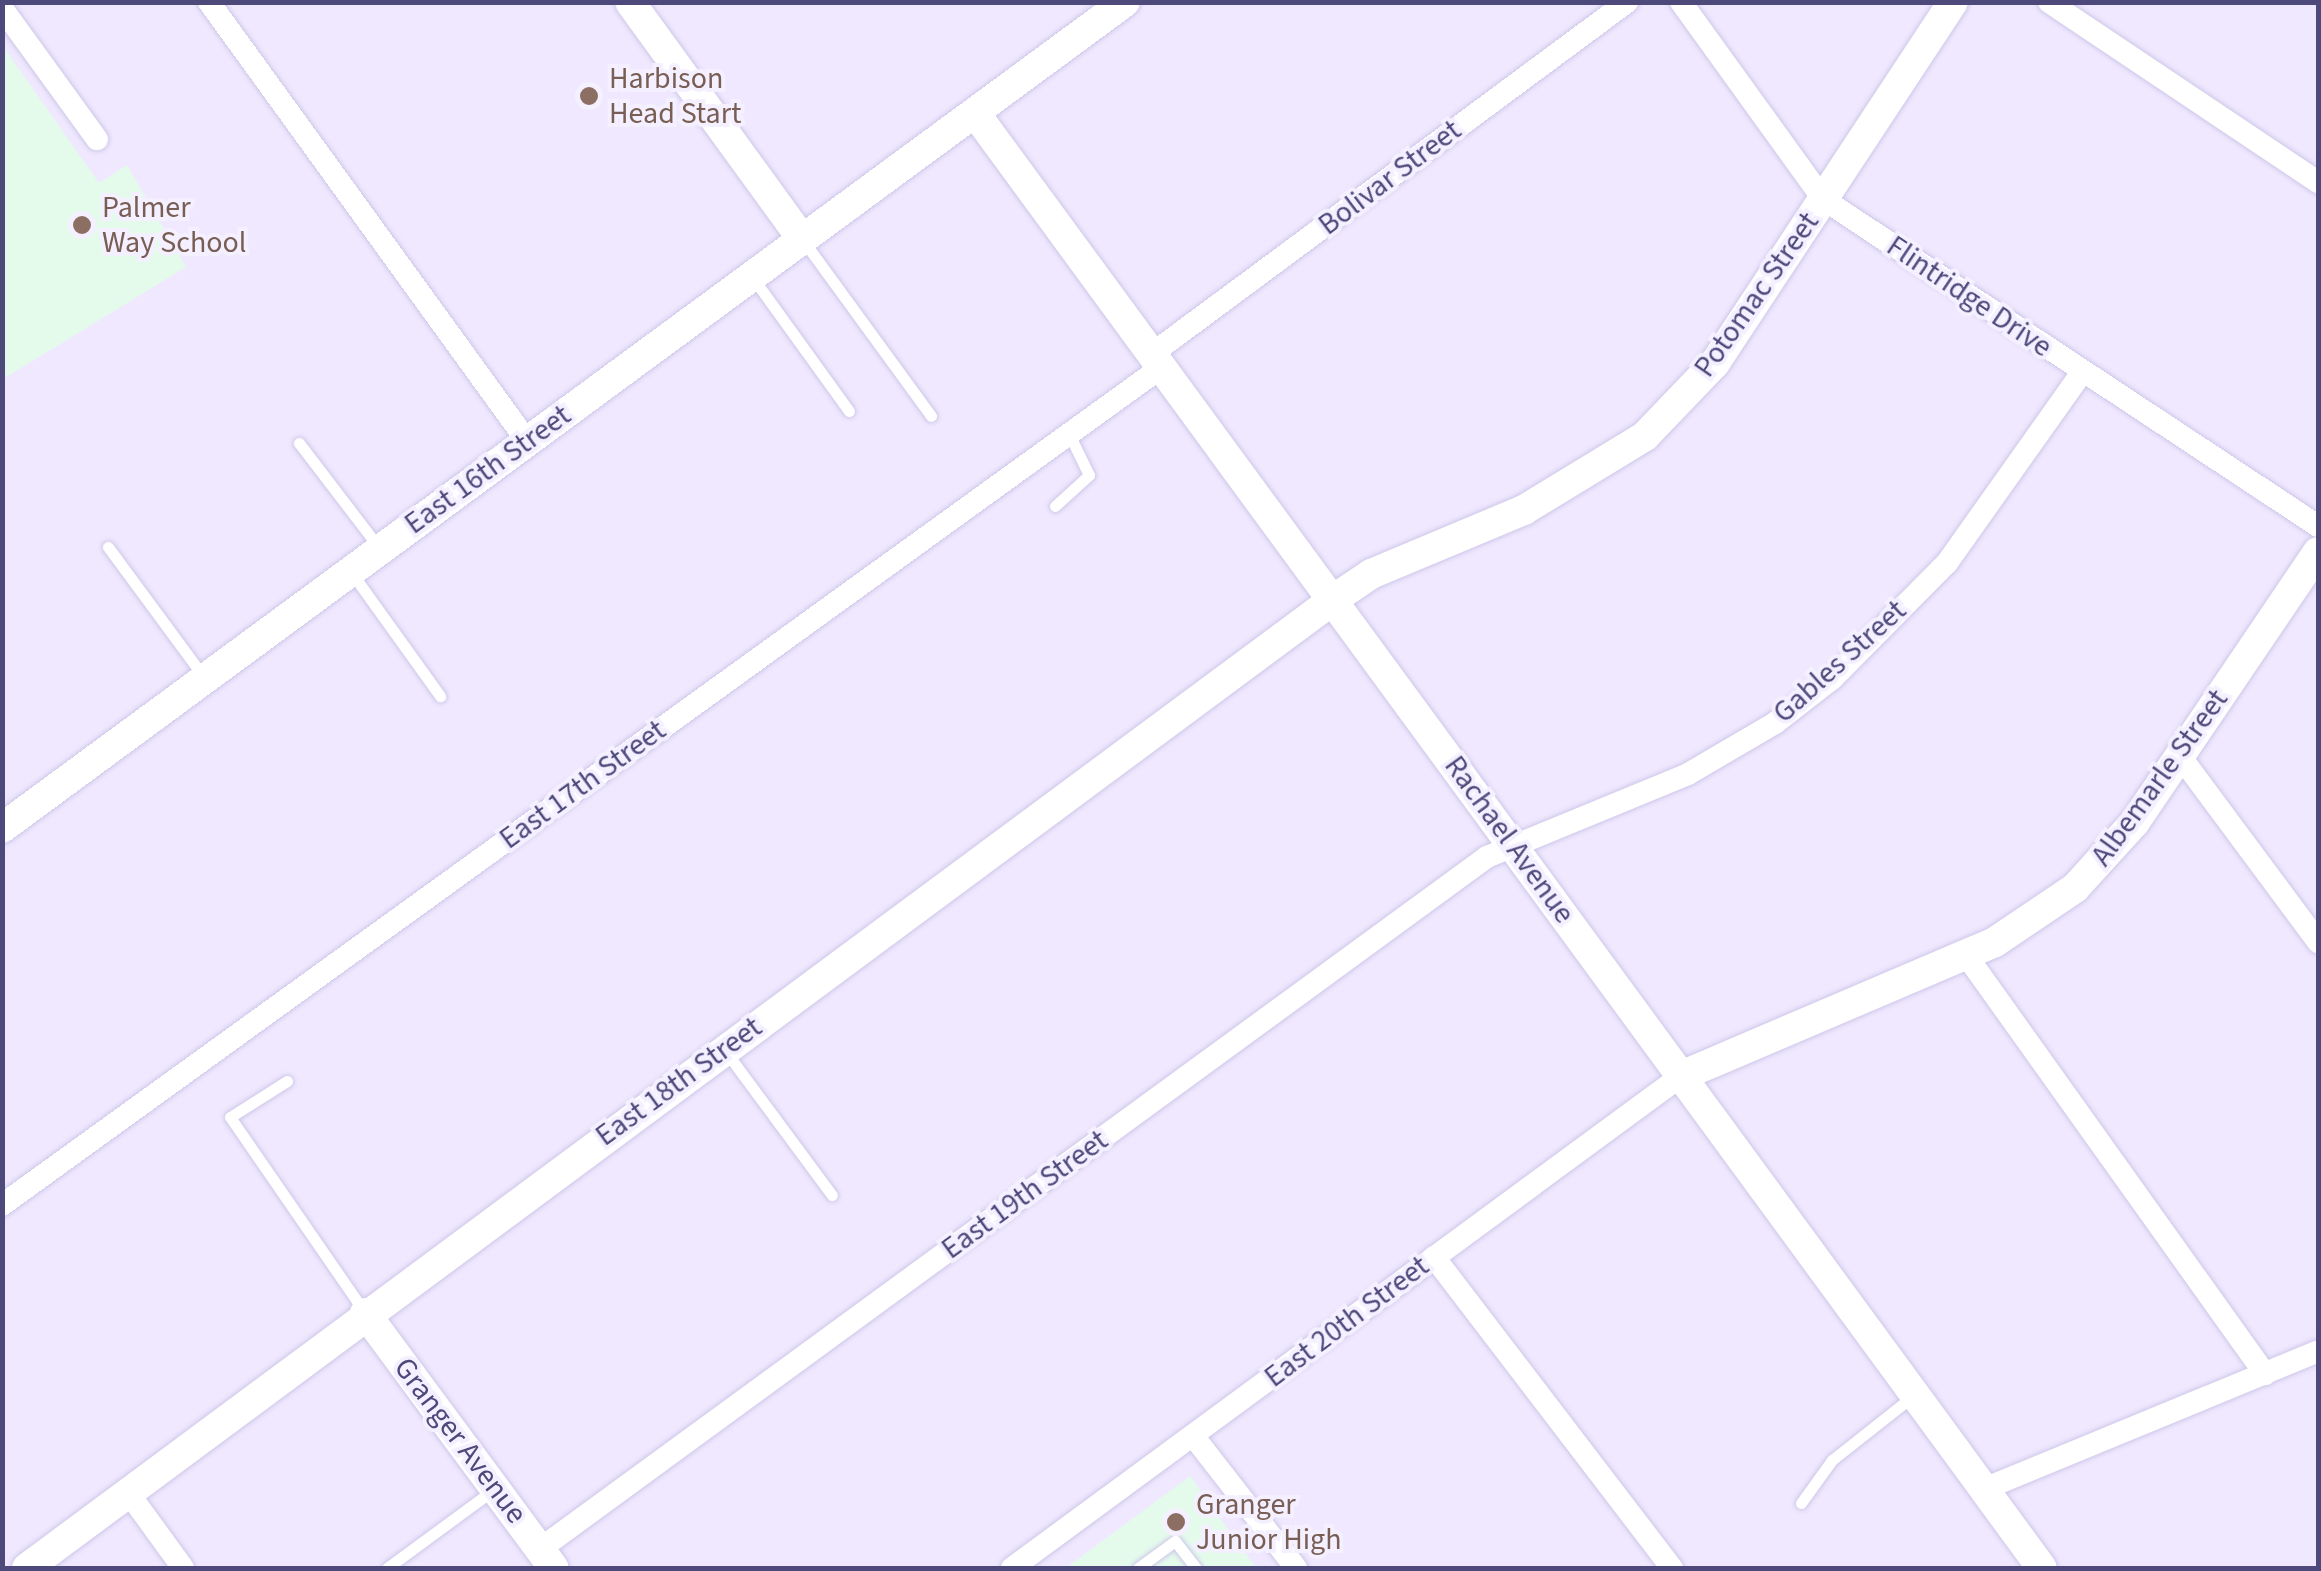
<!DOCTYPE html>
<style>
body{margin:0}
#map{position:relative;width:2321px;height:1571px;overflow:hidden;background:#efe8fe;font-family:"Source Sans 3",sans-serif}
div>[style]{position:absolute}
.education>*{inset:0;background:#e4fbec}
.roads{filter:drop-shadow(0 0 2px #cec7e9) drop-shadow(0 0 2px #cec7e9)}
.lane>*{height:11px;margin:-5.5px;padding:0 5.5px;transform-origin:5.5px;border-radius:5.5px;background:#fff}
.street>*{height:22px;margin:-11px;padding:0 11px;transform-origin:11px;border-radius:11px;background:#fff}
.secondary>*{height:30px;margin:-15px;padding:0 15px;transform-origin:15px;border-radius:15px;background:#fff}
.dots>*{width:28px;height:28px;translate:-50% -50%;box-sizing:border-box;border:5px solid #f5f0ff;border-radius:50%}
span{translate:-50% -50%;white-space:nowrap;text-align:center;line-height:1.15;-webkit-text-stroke:8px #f5f0ff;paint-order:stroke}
.education-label{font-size:30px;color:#785e54}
.left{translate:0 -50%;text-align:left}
.street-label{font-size:30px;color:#4d497b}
.frame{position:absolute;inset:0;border:5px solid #4d497b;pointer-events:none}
</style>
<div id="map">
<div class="education">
<div style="clip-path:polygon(2px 45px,99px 183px,127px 165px,186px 267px,3px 379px)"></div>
<div style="clip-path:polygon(1190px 1476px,1256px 1568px,1066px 1568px)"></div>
</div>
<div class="roads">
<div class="lane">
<div style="left:805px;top:243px;width:214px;rotate:53.9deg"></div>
<div style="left:753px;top:278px;width:164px;rotate:54.2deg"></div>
<div style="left:299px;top:443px;width:133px;rotate:52.6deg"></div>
<div style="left:1055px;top:506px;width:46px;rotate:-42.4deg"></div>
<div style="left:1089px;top:475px;width:46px;rotate:-116deg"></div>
<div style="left:108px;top:547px;width:160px;rotate:53.6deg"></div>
<div style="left:351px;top:572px;width:153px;rotate:54.3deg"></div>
<div style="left:726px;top:1052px;width:178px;rotate:53.5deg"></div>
<div style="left:287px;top:1081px;width:67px;rotate:147.7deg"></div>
<div style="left:230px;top:1117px;width:234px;rotate:55.4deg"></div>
<div style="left:1801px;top:1503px;width:53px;rotate:-54.2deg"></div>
<div style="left:1832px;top:1460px;width:103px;rotate:-38.3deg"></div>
<div style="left:387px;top:1568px;width:130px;rotate:-36.3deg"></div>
<div style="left:1138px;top:1568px;width:46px;rotate:-36.1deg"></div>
<div style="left:1175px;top:1541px;width:34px;rotate:52deg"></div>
</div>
<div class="street">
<div style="left:209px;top:2px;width:542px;rotate:54.08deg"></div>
<div style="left:1681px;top:2px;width:243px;rotate:54.2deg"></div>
<div style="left:1823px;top:199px;width:593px;rotate:33.45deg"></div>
<div style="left:2049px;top:2px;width:324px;rotate:33.8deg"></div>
<div style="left:2px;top:8px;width:162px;rotate:54.1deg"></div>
<div style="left:1153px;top:353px;width:590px;rotate:-36.52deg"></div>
<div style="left:2180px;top:756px;width:232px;rotate:53.4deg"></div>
<div style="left:1966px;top:955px;width:515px;rotate:54.49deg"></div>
<div style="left:2px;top:1205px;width:1432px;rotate:-35.85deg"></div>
<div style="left:1434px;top:1257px;width:392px;rotate:52.6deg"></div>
<div style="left:1194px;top:1437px;width:166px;rotate:52.1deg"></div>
<div style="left:1984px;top:1489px;width:361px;rotate:-22.4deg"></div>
<div style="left:130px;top:1495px;width:90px;rotate:54deg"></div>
<div style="left:540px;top:1549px;width:1173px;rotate:-36.16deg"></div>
<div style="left:1487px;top:857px;width:217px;rotate:-22.4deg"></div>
<div style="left:1688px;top:774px;width:101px;rotate:-30.4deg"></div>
<div style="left:1775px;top:723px;width:73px;rotate:-37.8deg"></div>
<div style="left:1833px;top:678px;width:162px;rotate:-45.3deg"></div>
<div style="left:1947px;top:563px;width:234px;rotate:-54.7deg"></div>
<div style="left:1012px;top:1568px;width:830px;rotate:-36.33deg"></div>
</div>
<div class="secondary">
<div style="left:630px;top:2px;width:294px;rotate:54deg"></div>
<div style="left:975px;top:113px;width:1804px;rotate:53.75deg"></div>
<div style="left:2px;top:828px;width:1394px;rotate:-36.34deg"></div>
<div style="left:1681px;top:1076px;width:341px;rotate:-23.1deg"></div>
<div style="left:1995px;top:942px;width:97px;rotate:-34deg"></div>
<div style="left:2075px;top:888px;width:89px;rotate:-47.7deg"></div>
<div style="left:2135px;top:822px;width:326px;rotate:-55.9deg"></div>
<div style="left:365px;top:1313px;width:317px;rotate:53.5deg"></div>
<div style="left:27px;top:1568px;width:1627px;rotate:-36.55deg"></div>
<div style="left:1334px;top:599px;width:45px;rotate:-34deg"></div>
<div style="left:1371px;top:574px;width:166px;rotate:-22.7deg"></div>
<div style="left:1524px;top:510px;width:142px;rotate:-31.4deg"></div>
<div style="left:1645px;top:436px;width:101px;rotate:-46.2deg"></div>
<div style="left:1715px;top:363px;width:432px;rotate:-56.6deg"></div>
</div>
</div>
<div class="dots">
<div style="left:589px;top:96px;background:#8d6e63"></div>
<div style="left:82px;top:225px;background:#8d6e63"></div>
<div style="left:1176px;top:1522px;background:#8d6e63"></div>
</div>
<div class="education-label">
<span class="left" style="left:609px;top:96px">Harbison<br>Head Start</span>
<span class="left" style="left:102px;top:225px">Palmer<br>Way School</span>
<span class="left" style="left:1196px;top:1522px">Granger<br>Junior High</span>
</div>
<div class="street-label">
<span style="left:1390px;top:178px;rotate:-37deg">Bolivar Street</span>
<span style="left:1757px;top:295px;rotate:-55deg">Potomac Street</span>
<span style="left:1969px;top:297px;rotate:34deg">Flintridge Drive</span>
<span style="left:488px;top:470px;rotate:-36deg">East 16th Street</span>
<span style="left:1840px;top:662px;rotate:-42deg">Gables Street</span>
<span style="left:2160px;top:778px;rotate:-54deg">Albemarle Street</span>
<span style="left:583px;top:785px;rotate:-36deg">East 17th Street</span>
<span style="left:1509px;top:840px;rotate:54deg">Rachael Avenue</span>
<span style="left:679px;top:1082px;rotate:-36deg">East 18th Street</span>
<span style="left:1025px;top:1195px;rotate:-36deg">East 19th Street</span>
<span style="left:1347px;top:1322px;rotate:-37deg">East 20th Street</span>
<span style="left:460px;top:1441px;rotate:53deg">Granger Avenue</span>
</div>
<div class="frame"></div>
</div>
